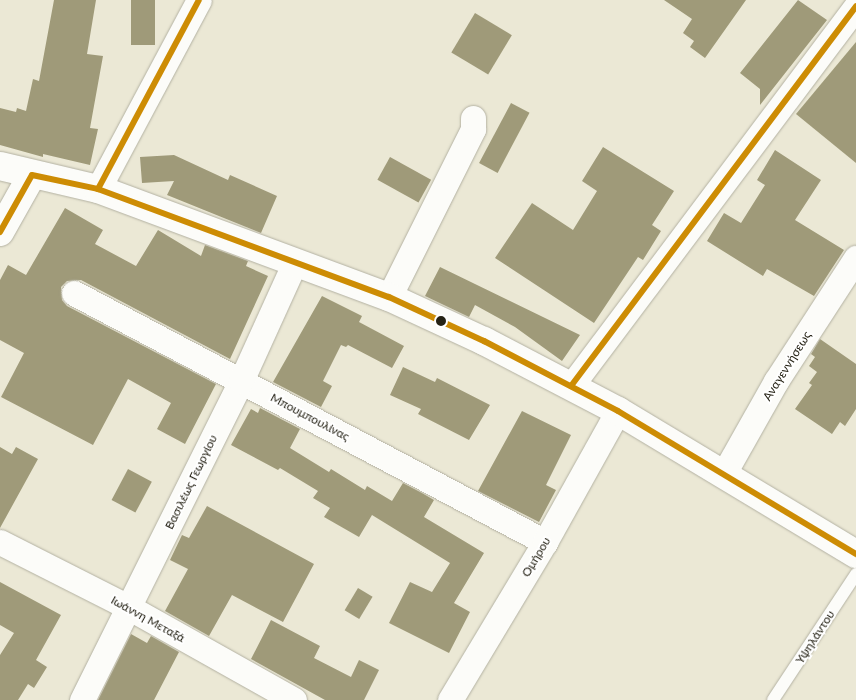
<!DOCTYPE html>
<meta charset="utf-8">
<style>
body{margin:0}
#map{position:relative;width:856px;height:700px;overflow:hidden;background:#ebe8d5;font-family:Lato,sans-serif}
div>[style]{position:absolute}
.building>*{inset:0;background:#9f9a79;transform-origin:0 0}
.roads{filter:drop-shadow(0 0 1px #b3b1a2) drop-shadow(0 0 1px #b3b1a2)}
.lane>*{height:12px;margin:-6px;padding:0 6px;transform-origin:6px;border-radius:6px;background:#fcfcf9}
.street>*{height:25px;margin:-12.5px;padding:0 12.5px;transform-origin:12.5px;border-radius:12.5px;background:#fcfcf9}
.secondary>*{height:28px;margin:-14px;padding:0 14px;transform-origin:14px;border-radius:14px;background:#fcfcf9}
.bus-1>*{height:6px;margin:-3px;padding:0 3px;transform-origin:3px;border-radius:3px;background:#cd8c04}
.dots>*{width:14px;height:14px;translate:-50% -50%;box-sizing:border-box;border:2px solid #fff;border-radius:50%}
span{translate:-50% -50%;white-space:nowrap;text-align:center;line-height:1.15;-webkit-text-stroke:4px #fff;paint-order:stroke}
.street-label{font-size:12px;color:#252215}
</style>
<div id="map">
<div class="building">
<div style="clip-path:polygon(54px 0,96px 0,87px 54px,103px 56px,90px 128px,98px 129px,90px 165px,43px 154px,43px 157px,0 145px,0 108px,16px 112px,17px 108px,26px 111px,33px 79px,39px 81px)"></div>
<div style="left:131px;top:0;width:24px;height:45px"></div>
<div style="clip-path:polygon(664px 0,746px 0,705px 58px,690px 47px,694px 41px,683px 33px,692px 19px)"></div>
<div style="clip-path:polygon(798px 0,827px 20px,760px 105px,760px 89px,740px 73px)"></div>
<div style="left:475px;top:13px;width:43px;height:46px;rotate:31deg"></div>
<div style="clip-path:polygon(856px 42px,856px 163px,796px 114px)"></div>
<div style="left:511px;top:103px;width:21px;height:68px;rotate:28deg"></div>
<div style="clip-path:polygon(603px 147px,674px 191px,652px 225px,661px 231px,643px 260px,638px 257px,594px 323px,495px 258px,532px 203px,573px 230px,597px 191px,582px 181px)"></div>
<div style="clip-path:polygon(775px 150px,821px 180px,795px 220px,844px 250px,814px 296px,767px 269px,763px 276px,707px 241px,724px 213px,741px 223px,765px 185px,757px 180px)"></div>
<div style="clip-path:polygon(174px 155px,228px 180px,230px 175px,277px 196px,261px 233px,167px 195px,174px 181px,142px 183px,140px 157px)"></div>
<div style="left:390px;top:157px;width:47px;height:26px;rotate:29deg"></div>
<div style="clip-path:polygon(65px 208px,103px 230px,95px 244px,136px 266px,158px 230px,201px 256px,205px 245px,248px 261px,246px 266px,268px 276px,230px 359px,81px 280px,67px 281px,61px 287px,62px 300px,67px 306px,216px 384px,185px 444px,157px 429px,171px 403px,128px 379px,93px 445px,1px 397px,24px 353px,0 340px,0 280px,8px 265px,26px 275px)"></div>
<div style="clip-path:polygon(440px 267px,580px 335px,562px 361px,515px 327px,475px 305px,469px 317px,425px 296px)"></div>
<div style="clip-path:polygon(322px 296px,362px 316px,359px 322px,404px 346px,392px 368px,348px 345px,346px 347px,341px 345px,323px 381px,332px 386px,321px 407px,273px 382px)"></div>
<div style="clip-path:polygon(820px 339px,856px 364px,856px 409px,845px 426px,840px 422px,832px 434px,795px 409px,812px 385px,809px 383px,817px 372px,809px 366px,815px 357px,811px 354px)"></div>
<div style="clip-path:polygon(403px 367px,435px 382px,437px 378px,490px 405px,469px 440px,418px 414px,421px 409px,390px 395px)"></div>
<div style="clip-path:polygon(260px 408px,300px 429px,290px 448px,329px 472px,331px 469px,365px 490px,367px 486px,392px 501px,403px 483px,422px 493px,434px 500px,424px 517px,484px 553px,454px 603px,470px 612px,449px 653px,389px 623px,410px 582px,432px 592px,450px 563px,372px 515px,359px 537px,324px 517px,330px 508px,313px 498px,318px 491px,280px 468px,278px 470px,231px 445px,251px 409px,258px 413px)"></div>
<div style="clip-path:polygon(522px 411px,571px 435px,546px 485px,556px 490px,539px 522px,478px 491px)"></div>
<div style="clip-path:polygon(0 447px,12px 454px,16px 447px,38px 459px,0 528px)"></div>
<div style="left:128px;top:469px;width:27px;height:35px;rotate:28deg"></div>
<div style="clip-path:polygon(207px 506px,314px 564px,283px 622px,232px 595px,209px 636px,165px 611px,188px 569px,170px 560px,182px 535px,189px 538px)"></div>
<div style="clip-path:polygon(0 582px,61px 615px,36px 660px,47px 667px,34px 688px,28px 684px,18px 700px,0 700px,0 655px,14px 633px,0 625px)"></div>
<div style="left:358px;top:588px;width:17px;height:26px;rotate:31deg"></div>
<div style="clip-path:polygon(271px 620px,320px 646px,314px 658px,351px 677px,359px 660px,379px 670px,364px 700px,325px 700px,251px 659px)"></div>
<div style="clip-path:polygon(131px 634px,147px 643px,151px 636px,179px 652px,154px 700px,98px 700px)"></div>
</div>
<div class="roads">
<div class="lane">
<div style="left:773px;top:700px;width:151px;rotate:-56.6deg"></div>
</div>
<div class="street">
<div style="left:98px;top:189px;width:214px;rotate:-61.9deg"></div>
<div style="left:74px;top:293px;width:533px;rotate:27.86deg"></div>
<div style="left:389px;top:297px;width:188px;rotate:-63.4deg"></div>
<div style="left:473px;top:129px;width:11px;rotate:-90deg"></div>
<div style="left:571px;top:386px;width:475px;rotate:-53.1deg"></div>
<div style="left:723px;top:475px;width:108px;rotate:-60.6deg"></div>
<div style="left:776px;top:381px;width:147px;rotate:-57deg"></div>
<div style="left:0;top:542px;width:146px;rotate:26.9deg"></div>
<div style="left:130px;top:608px;width:188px;rotate:29.3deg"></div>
<div style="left:82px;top:700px;width:356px;rotate:-63.5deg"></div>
<div style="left:241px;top:381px;width:131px;rotate:-65.6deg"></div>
<div style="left:450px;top:700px;width:184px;rotate:-59deg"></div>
<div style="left:545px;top:542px;width:150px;rotate:-60.9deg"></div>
</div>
<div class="secondary">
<div style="left:0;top:166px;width:101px;rotate:13.2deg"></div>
<div style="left:98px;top:189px;width:310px;rotate:20.4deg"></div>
<div style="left:389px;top:297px;width:105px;rotate:24.9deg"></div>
<div style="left:484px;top:341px;width:151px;rotate:27.6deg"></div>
<div style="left:618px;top:411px;width:278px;rotate:31deg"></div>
<div style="left:0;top:232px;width:65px;rotate:-60.7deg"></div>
</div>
</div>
<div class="bus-1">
<div style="left:32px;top:175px;width:67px;rotate:12deg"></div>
<div style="left:98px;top:189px;width:310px;rotate:20.4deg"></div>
<div style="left:389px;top:297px;width:105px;rotate:24.9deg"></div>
<div style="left:484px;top:341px;width:151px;rotate:27.6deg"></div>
<div style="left:618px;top:411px;width:278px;rotate:31deg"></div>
<div style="left:98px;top:189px;width:214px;rotate:-61.9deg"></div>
<div style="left:0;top:232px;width:65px;rotate:-60.7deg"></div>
<div style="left:571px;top:386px;width:475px;rotate:-53.1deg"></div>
</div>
<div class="dots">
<div style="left:441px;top:321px;background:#252215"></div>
</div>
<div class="street-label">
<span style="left:787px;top:366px;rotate:-58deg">Αναγεννήσεως</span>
<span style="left:310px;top:417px;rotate:28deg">Μπουμπουλίνας</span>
<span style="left:191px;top:482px;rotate:-64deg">Βασιλέως Γεωργίου</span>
<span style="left:536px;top:557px;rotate:-59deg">Ομήρου</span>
<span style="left:148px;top:619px;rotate:29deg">Ιωάννη Μεταξά</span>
<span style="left:815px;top:637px;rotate:-57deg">Υψηλάντου</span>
</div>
</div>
